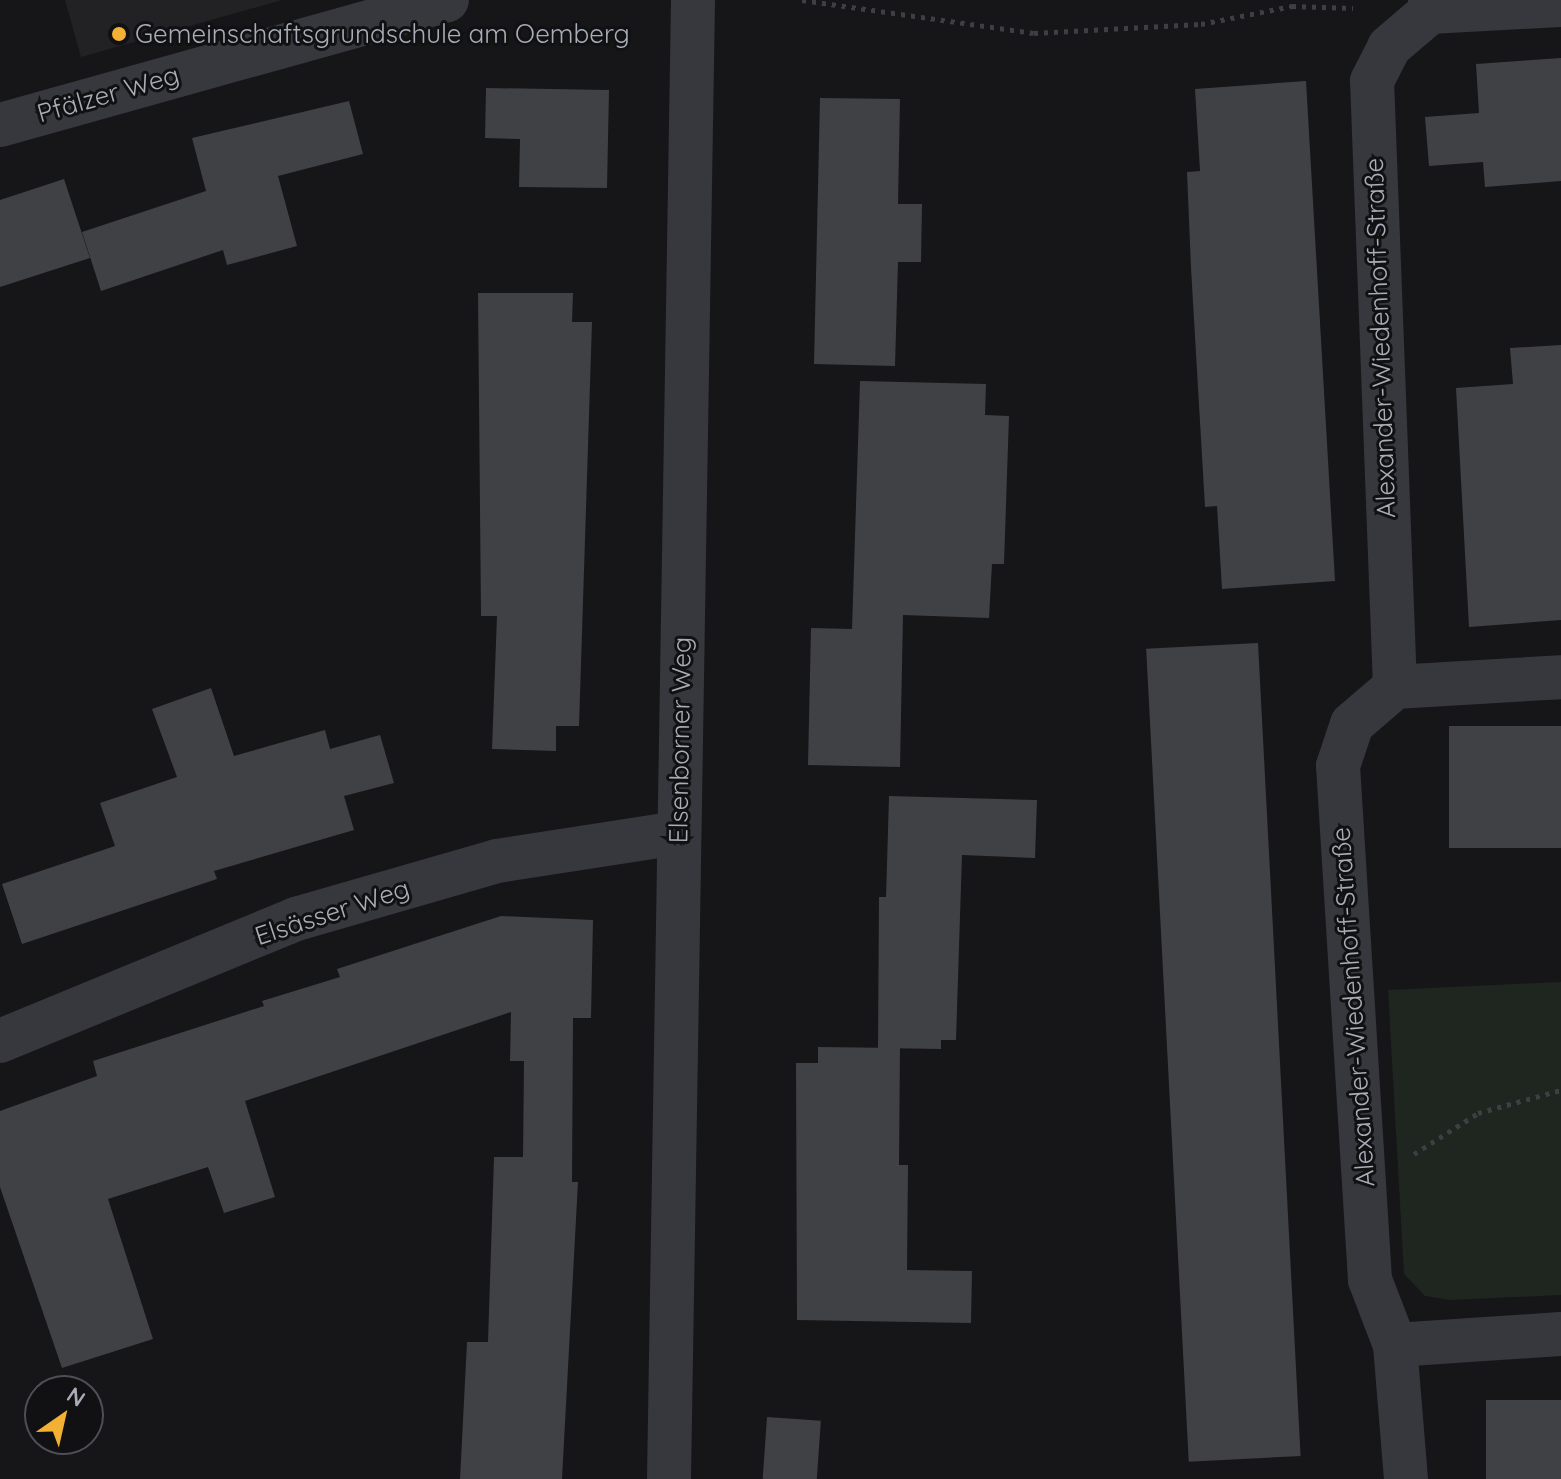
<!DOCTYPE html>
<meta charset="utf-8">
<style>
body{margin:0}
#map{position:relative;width:1561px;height:1479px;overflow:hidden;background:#161618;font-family:Quicksand,sans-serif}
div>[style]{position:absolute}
.built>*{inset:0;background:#222225}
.green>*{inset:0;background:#1e261f}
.building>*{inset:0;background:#404145;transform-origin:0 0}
.path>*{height:5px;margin-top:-2.5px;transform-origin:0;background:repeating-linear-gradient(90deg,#3d3f44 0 4px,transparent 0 10px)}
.minor>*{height:44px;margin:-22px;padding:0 22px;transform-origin:22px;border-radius:22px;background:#37383d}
.dots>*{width:22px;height:22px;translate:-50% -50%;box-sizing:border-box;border:4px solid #111113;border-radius:50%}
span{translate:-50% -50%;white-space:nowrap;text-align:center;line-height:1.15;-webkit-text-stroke:6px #111113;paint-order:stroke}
.poi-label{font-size:26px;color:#a8adb8}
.left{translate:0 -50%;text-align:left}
.street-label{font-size:26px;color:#a8adb8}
.north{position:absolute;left:24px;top:1375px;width:80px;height:80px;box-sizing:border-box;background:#111113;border:2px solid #4d4f55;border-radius:50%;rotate:34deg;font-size:22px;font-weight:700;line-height:32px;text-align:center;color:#a8adb8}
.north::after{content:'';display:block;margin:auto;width:28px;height:36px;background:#f2b134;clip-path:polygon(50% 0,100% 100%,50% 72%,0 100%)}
</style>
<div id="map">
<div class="built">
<div style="clip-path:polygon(65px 0,282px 0,81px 57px)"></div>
</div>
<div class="green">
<div style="clip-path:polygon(1561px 982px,1561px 1295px,1451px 1300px,1425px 1296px,1404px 1274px,1388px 990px)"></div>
</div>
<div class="building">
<div style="clip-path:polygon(1561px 58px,1561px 181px,1485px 187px,1483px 162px,1429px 166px,1425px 117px,1479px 113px,1476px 64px)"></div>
<div style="clip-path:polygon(1306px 81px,1335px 581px,1222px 589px,1217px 506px,1205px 507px,1191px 268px,1187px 172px,1200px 171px,1195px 89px)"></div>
<div style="clip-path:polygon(486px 88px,609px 90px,607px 188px,519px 187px,520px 139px,485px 138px)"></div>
<div style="clip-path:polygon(820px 98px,900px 99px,898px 204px,922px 204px,921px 262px,898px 262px,895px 366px,814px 364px)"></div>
<div style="clip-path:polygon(349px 101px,363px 154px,278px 176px,297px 246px,227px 265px,223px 250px,101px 291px,82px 232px,206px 191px,192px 138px)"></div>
<div style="clip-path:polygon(64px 179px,90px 258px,0 287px,0 200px)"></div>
<div style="clip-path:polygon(478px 293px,573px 293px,572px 322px,592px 322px,579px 726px,556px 726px,556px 751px,492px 749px,497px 616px,481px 616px)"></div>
<div style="clip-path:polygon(1561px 345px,1561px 620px,1469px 627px,1456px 388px,1513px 384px,1510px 348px)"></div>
<div style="clip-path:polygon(860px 381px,986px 384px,985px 415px,1009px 416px,1004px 564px,992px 564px,989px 618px,903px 615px,900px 767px,808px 765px,811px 628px,852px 629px)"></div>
<div style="left:1258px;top:643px;width:814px;height:112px;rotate:87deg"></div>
<div style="clip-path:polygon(211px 688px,234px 756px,325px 730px,330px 749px,380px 735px,394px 783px,344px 796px,354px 830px,214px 871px,217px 879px,22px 944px,2px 884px,115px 846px,100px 803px,177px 777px,152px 709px)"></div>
<div style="left:1561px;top:726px;width:122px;height:112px;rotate:90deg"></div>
<div style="clip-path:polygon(889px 796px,1037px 800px,1035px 858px,962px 855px,956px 1040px,941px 1040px,941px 1049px,878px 1048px,879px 897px,886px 897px)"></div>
<div style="clip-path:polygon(501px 916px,593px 920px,591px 1018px,573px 1018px,572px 1182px,578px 1182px,562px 1479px,460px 1479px,467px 1342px,488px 1342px,494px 1157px,523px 1157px,524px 1061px,510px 1061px,511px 1012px,245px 1101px,275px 1197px,224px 1213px,208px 1167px,108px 1199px,153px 1339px,62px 1368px,0 1187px,0 1111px,97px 1076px,93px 1061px,264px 1006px,262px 1001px,340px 977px,337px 969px)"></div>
<div style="clip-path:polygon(818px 1047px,900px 1048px,899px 1165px,908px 1165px,907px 1270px,972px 1271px,971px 1323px,797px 1320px,796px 1063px,818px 1063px)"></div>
<div style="left:1561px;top:1400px;width:79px;height:75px;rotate:90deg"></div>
<div style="left:767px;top:1417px;width:54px;height:62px;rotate:4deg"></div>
</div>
<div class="path">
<div style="left:802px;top:0;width:234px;rotate:8.1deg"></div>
<div style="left:1034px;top:33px;width:167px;rotate:-3.1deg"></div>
<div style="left:1201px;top:24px;width:93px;rotate:-11.2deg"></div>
<div style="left:1292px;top:6px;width:61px;rotate:1.9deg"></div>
<div style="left:1414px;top:1154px;width:76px;rotate:-32.6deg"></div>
<div style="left:1478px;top:1113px;width:86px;rotate:-15.5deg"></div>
</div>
<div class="minor">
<div style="left:1430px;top:12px;width:131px;rotate:-3.1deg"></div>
<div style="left:0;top:125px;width:464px;rotate:-15.6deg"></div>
<div style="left:1395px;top:687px;width:166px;rotate:-3.4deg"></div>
<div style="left:0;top:1041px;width:320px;rotate:-22.4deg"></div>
<div style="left:296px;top:919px;width:209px;rotate:-16.1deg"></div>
<div style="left:497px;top:861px;width:183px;rotate:-8.8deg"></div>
<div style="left:1395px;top:1345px;width:166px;rotate:-3.8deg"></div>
<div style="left:669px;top:1479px;width:1479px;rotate:-89.07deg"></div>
<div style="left:1406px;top:1479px;width:134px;rotate:-94.7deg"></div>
<div style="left:1395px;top:1345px;width:70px;rotate:-111deg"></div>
<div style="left:1370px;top:1280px;width:515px;rotate:-93.56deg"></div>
<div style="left:1338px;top:766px;width:44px;rotate:-71.6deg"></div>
<div style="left:1352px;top:724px;width:57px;rotate:-40.7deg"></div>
<div style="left:1395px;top:687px;width:606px;rotate:-92.17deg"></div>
<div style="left:1372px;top:81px;width:38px;rotate:-63deg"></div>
<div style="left:1389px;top:47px;width:54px;rotate:-40.5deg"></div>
<div style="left:1430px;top:12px;width:12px;rotate:-90deg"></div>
</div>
<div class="dots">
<div style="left:119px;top:34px;background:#f2b134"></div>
</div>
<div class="poi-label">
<span class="left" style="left:135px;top:34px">Gemeinschaftsgrundschule am Oemberg</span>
</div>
<div class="street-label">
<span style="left:108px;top:94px;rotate:-16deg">Pfälzer Weg</span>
<span style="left:1380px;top:338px;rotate:-92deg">Alexander-Wiedenhoff-Straße</span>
<span style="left:680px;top:740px;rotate:-89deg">Elsenborner Weg</span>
<span style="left:332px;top:912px;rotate:-18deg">Elsässer Weg</span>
<span style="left:1353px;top:1007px;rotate:-94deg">Alexander-Wiedenhoff-Straße</span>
</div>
<div class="north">N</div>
</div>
